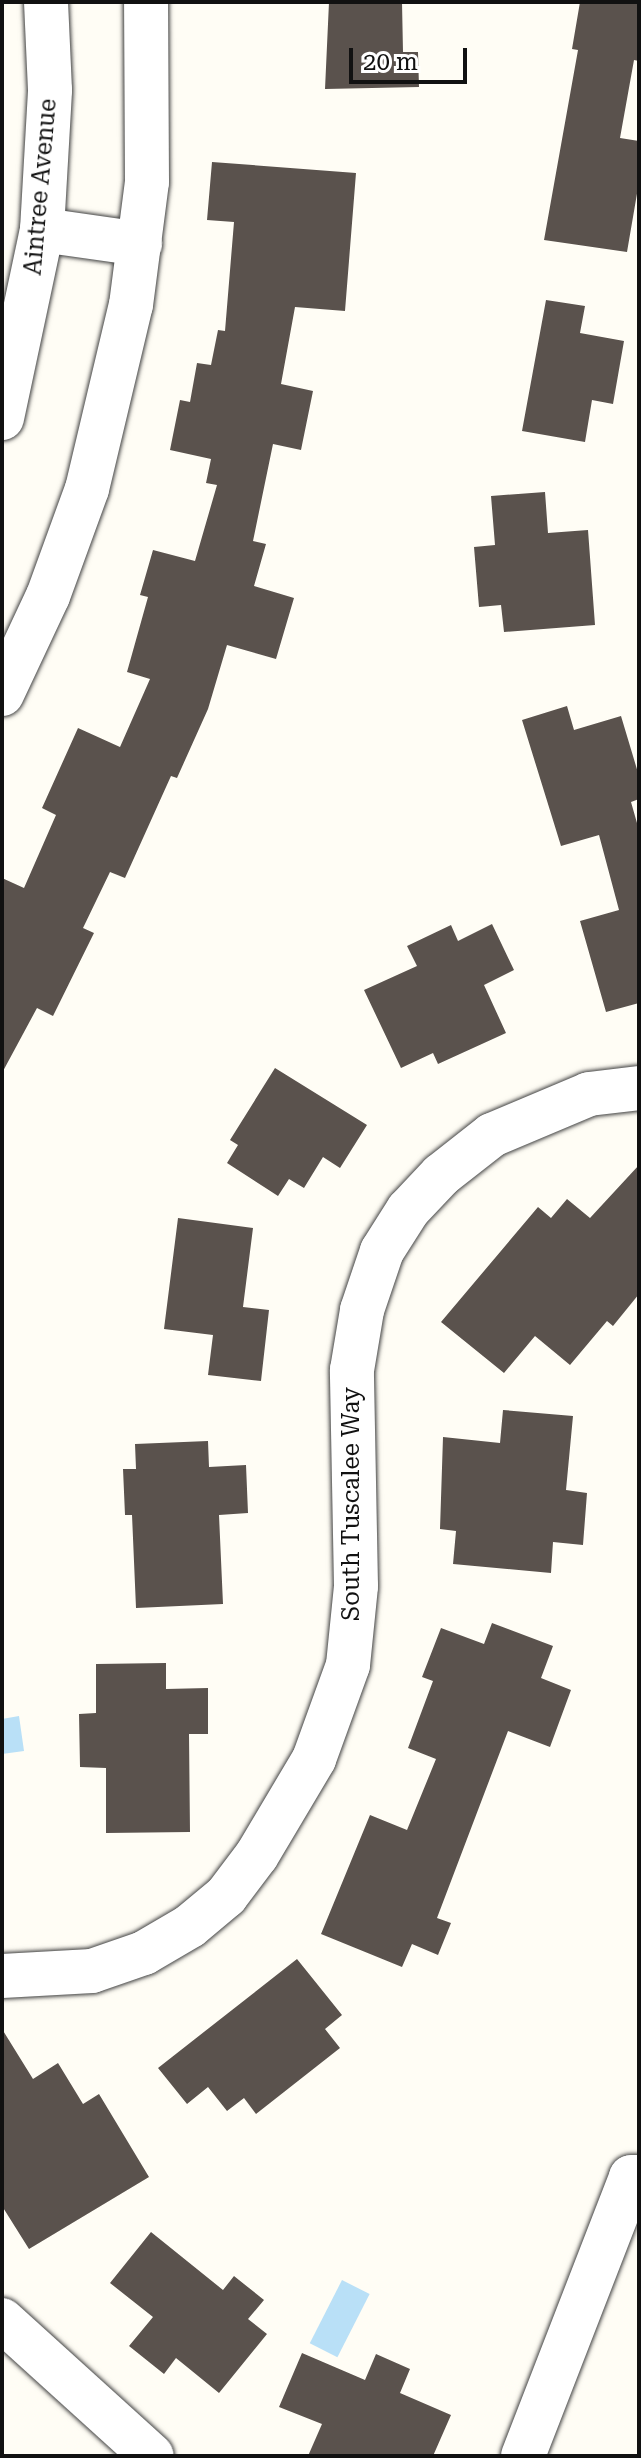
<!DOCTYPE html>
<style>
body{margin:0}
#map{position:relative;width:641px;height:2458px;overflow:hidden;background:#fffdf5;font-family:"Roboto Serif",serif}
div>[style]{position:absolute}
.water>*{inset:0;background:#b9e0f7;transform-origin:0 0}
.building>*{inset:0;background:#5a524d}
.roads{filter:drop-shadow(0 0 2px #444) drop-shadow(0 0 2px #444)}
.minor>*{height:44px;margin:-22px;padding:0 22px;transform-origin:22px;border-radius:22px;background:#fff}
span{translate:-50% -50%;white-space:nowrap;text-align:center;line-height:1.15;-webkit-text-stroke:8px #fff;paint-order:stroke}
.street-label{font-size:24px;color:#111}
.frame{position:absolute;inset:0;border:4px solid #111;pointer-events:none}
.scale{position:absolute;left:349px;top:48px;width:118px;height:36px;box-sizing:border-box;border:4px solid #111;border-top:0;padding-left:10px;font-size:24px;line-height:28px;white-space:nowrap;color:#111;-webkit-text-stroke:6px #fff;paint-order:stroke}
</style>
<div id="map">
<div class="water">
<div style="clip-path:polygon(19px 1716px,24px 1751px,2px 1754px,2px 1719px)"></div>
<div style="left:342px;top:2280px;width:31px;height:71px;rotate:27deg"></div>
</div>
<div class="building">
<div style="clip-path:polygon(329px 2px,402px 2px,403px 52px,418px 52px,419px 87px,325px 89px)"></div>
<div style="clip-path:polygon(580px 2px,639px 2px,639px 61px,634px 60px,620px 138px,639px 141px,639px 182px,627px 252px,544px 240px,578px 50px,572px 49px)"></div>
<div style="clip-path:polygon(212px 162px,356px 173px,345px 311px,295px 307px,281px 384px,313px 391px,301px 450px,273px 444px,253px 541px,266px 544px,254px 586px,294px 598px,276px 659px,227px 645px,208px 709px,177px 778px,171px 776px,125px 878px,110px 872px,83px 928px,94px 933px,53px 1016px,37px 1008px,2px 1073px,2px 878px,24px 888px,56px 815px,42px 808px,78px 728px,120px 747px,150px 679px,127px 672px,148px 597px,140px 595px,153px 550px,195px 561px,217px 485px,206px 483px,211px 459px,170px 450px,180px 400px,190px 402px,197px 363px,211px 365px,218px 330px,225px 331px,234px 222px,207px 220px)"></div>
<div style="clip-path:polygon(546px 300px,585px 306px,580px 333px,624px 341px,613px 404px,592px 400px,585px 442px,522px 431px)"></div>
<div style="clip-path:polygon(545px 492px,548px 533px,588px 530px,595px 625px,504px 632px,501px 605px,479px 607px,474px 547px,495px 545px,491px 496px)"></div>
<div style="clip-path:polygon(567px 706px,574px 730px,621px 716px,639px 776px,639px 799px,631px 802px,639px 830px,639px 1003px,606px 1012px,580px 921px,619px 910px,599px 835px,561px 846px,522px 720px)"></div>
<div style="clip-path:polygon(492px 924px,514px 970px,484px 985px,506px 1033px,438px 1064px,433px 1053px,401px 1068px,364px 990px,417px 966px,407px 946px,451px 925px,458px 941px)"></div>
<div style="clip-path:polygon(275px 1068px,367px 1125px,340px 1168px,323px 1157px,304px 1188px,289px 1179px,278px 1196px,227px 1163px,238px 1145px,230px 1140px)"></div>
<div style="clip-path:polygon(639px 1165px,639px 1294px,613px 1326px,607px 1321px,570px 1365px,535px 1336px,504px 1373px,441px 1322px,538px 1207px,551px 1218px,567px 1199px,590px 1218px)"></div>
<div style="clip-path:polygon(178px 1218px,253px 1228px,243px 1307px,269px 1310px,261px 1381px,208px 1375px,213px 1335px,164px 1329px)"></div>
<div style="clip-path:polygon(503px 1410px,573px 1416px,566px 1490px,587px 1493px,583px 1545px,553px 1542px,551px 1573px,453px 1564px,456px 1531px,440px 1529px,443px 1437px,500px 1443px)"></div>
<div style="clip-path:polygon(208px 1441px,209px 1467px,246px 1465px,248px 1513px,219px 1515px,223px 1604px,136px 1608px,132px 1515px,125px 1515px,123px 1469px,136px 1469px,135px 1444px)"></div>
<div style="clip-path:polygon(492px 1623px,553px 1646px,541px 1678px,571px 1690px,550px 1747px,508px 1731px,437px 1918px,451px 1923px,438px 1955px,412px 1944px,402px 1967px,321px 1934px,370px 1815px,407px 1830px,436px 1759px,408px 1748px,433px 1681px,422px 1677px,441px 1628px,484px 1644px)"></div>
<div style="clip-path:polygon(166px 1663px,166px 1689px,208px 1688px,208px 1734px,189px 1734px,190px 1832px,106px 1833px,106px 1768px,80px 1767px,79px 1714px,96px 1713px,96px 1664px)"></div>
<div style="clip-path:polygon(297px 1959px,342px 2015px,325px 2029px,340px 2048px,256px 2114px,244px 2098px,227px 2111px,208px 2087px,187px 2104px,158px 2068px)"></div>
<div style="clip-path:polygon(2px 2029px,33px 2079px,58px 2063px,83px 2104px,99px 2094px,149px 2177px,29px 2249px,2px 2206px)"></div>
<div style="clip-path:polygon(151px 2232px,223px 2290px,234px 2276px,264px 2300px,248px 2319px,267px 2334px,219px 2393px,176px 2358px,164px 2374px,129px 2346px,153px 2317px,110px 2283px)"></div>
<div style="clip-path:polygon(302px 2353px,365px 2380px,376px 2354px,410px 2369px,400px 2393px,451px 2415px,433px 2456px,308px 2456px,322px 2424px,279px 2407px)"></div>
</div>
<div class="roads">
<div class="minor">
<div style="left:42px;top:230px;width:99px;rotate:8.1deg"></div>
<div style="left:2px;top:418px;width:192px;rotate:-78deg"></div>
<div style="left:42px;top:230px;width:140px;rotate:-86.7deg"></div>
<div style="left:50px;top:90px;width:88px;rotate:-92.6deg"></div>
<div style="left:2px;top:694px;width:108px;rotate:-64.9deg"></div>
<div style="left:48px;top:596px;width:114px;rotate:-70deg"></div>
<div style="left:87px;top:489px;width:189px;rotate:-76.6deg"></div>
<div style="left:131px;top:305px;width:124px;rotate:-82.6deg"></div>
<div style="left:147px;top:182px;width:180px;rotate:-90.3deg"></div>
<div style="left:2px;top:1976px;width:90px;rotate:-3.2deg"></div>
<div style="left:92px;top:1971px;width:55px;rotate:-19.1deg"></div>
<div style="left:144px;top:1953px;width:53px;rotate:-30.4deg"></div>
<div style="left:190px;top:1926px;width:47px;rotate:-39.8deg"></div>
<div style="left:226px;top:1896px;width:51px;rotate:-52.9deg"></div>
<div style="left:257px;top:1855px;width:112px;rotate:-59.3deg"></div>
<div style="left:314px;top:1759px;width:100px;rotate:-70.1deg"></div>
<div style="left:348px;top:1665px;width:79px;rotate:-84.2deg"></div>
<div style="left:356px;top:1586px;width:216px;rotate:-91.1deg"></div>
<div style="left:352px;top:1370px;width:61px;rotate:-80.5deg"></div>
<div style="left:362px;top:1310px;width:62px;rotate:-71.3deg"></div>
<div style="left:382px;top:1251px;width:49px;rotate:-57.6deg"></div>
<div style="left:408px;top:1210px;width:48px;rotate:-46.7deg"></div>
<div style="left:441px;top:1175px;width:65px;rotate:-38.1deg"></div>
<div style="left:492px;top:1135px;width:105px;rotate:-22.9deg"></div>
<div style="left:589px;top:1094px;width:50px;rotate:-6.8deg"></div>
<div style="left:2px;top:2320px;width:202px;rotate:42.2deg"></div>
<div style="left:523px;top:2456px;width:299px;rotate:-68.8deg"></div>
<div style="left:631px;top:2177px;width:8px"></div>
</div>
</div>
<div class="street-label">
<span style="left:41px;top:187px;rotate:-85deg">Aintree Avenue</span>
<span style="left:352px;top:1504px;rotate:-90deg">South Tuscalee Way</span>
</div>
<div class="frame"></div>
<div class="scale">20 m</div>
</div>
